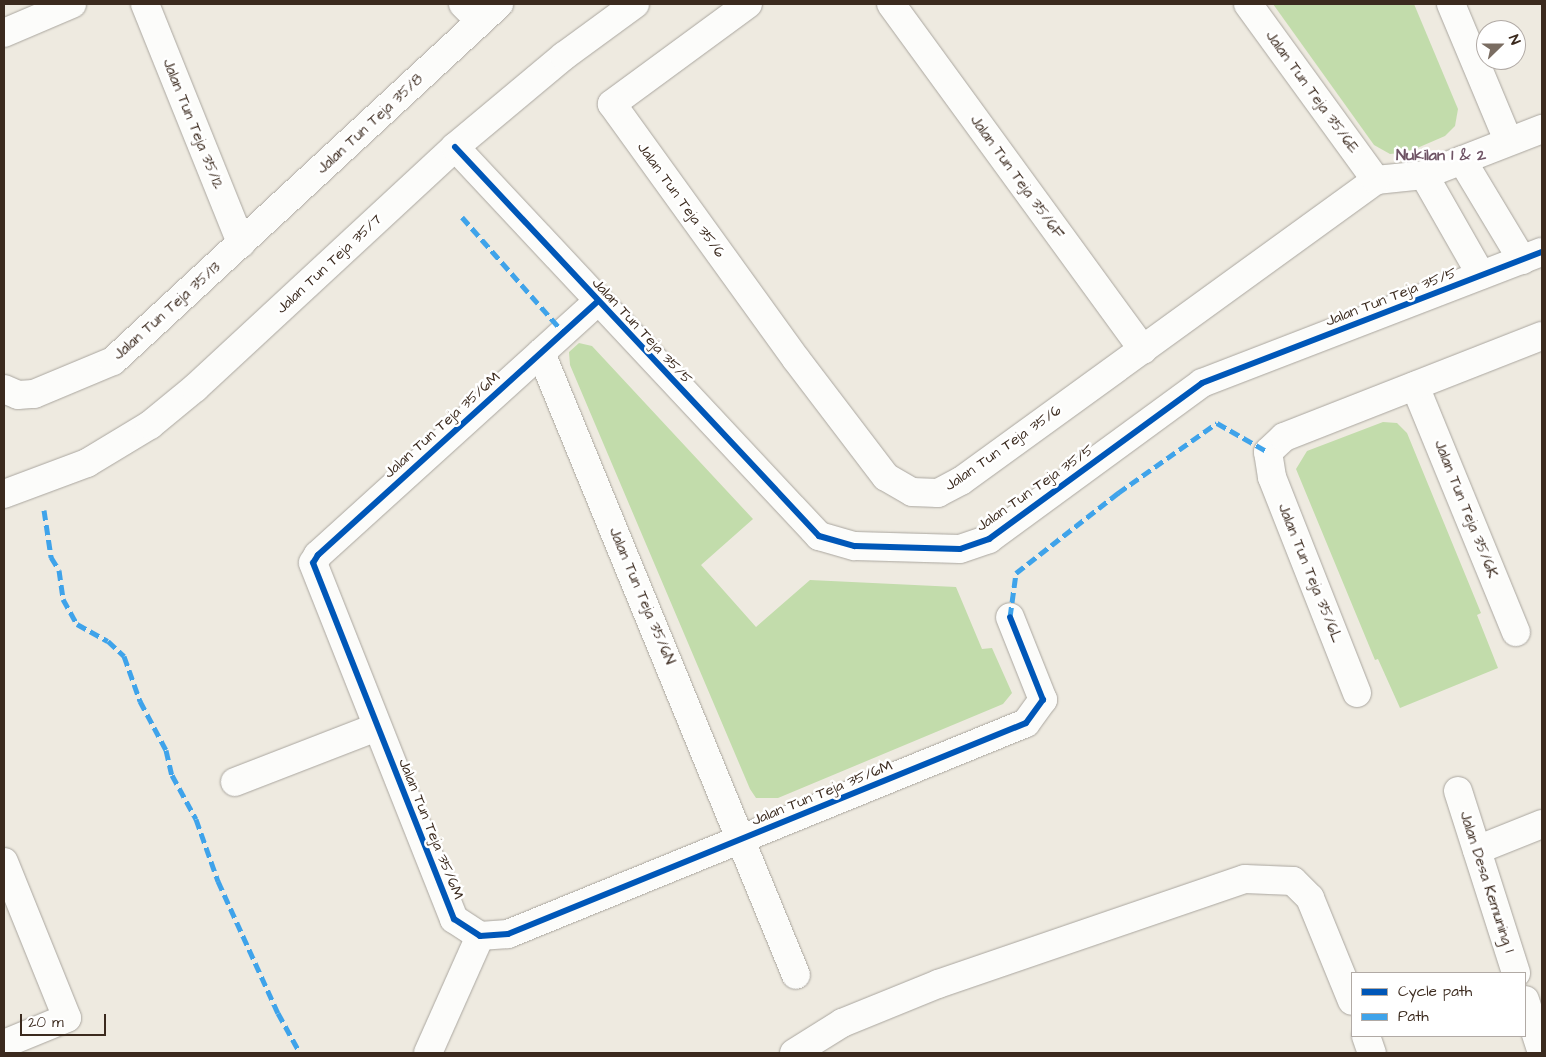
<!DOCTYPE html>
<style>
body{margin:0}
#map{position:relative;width:1546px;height:1057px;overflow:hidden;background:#eeeae0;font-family:"Architects Daughter",sans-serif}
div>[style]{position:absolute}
.green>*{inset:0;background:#c2dcab}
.roads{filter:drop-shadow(0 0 1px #aaa69f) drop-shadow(0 0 1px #aaa69f)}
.minor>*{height:28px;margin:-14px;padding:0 14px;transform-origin:14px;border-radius:14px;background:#fcfcfa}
.quiet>*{height:5px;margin-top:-2.5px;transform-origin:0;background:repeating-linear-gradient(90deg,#3fa3ea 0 10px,transparent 0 15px)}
.cycleway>*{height:6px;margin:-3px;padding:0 3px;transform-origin:3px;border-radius:3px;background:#0057b8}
span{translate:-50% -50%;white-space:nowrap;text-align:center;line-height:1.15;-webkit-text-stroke:5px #fff;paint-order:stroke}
.street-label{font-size:15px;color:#3b2a1e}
.neighbourhood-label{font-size:16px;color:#6f5465;font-weight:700}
.frame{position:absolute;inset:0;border:5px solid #3b2a1e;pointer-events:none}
.legend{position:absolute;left:1351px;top:972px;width:175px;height:65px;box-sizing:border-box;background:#fff;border:1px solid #b1aaa5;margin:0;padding:6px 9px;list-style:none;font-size:15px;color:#3b2a1e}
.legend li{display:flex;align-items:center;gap:10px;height:25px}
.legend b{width:25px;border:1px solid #b1aaa5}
.north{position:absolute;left:1476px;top:20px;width:50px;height:50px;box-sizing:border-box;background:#fff;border:1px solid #b1aaa5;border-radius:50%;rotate:68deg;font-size:14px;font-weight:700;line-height:20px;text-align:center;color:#3b2a1e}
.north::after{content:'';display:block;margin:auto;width:18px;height:22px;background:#7a6d62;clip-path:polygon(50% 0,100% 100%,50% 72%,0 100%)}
.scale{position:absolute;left:20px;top:1014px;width:86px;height:22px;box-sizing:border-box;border:2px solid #3b2a1e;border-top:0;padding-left:6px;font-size:15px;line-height:18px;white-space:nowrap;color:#3b2a1e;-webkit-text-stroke:4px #fff;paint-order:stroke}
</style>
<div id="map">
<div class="green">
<div style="clip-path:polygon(1273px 4px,1414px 4px,1458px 109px,1455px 126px,1445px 136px,1408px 152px,1390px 154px,1374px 145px)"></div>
<div style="clip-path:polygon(579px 343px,592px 346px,753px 519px,701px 565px,756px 627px,810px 580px,956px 587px,982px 649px,992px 648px,1012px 693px,1003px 704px,778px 798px,756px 798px,750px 789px,570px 365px,569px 352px)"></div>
<div style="clip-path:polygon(1383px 422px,1397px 423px,1407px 433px,1481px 613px,1477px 615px,1498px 668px,1400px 708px,1378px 659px,1375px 660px,1296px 469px,1307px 451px)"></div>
</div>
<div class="roads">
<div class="minor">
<div style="left:145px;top:4px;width:258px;rotate:68.1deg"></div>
<div style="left:463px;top:4px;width:24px;rotate:45deg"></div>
<div style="left:748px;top:4px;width:169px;rotate:143.7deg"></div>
<div style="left:612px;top:104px;width:314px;rotate:54.2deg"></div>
<div style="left:796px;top:359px;width:148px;rotate:52.7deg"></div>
<div style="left:886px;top:477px;width:30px;rotate:30deg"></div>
<div style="left:912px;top:492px;width:26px;rotate:2deg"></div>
<div style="left:938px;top:493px;width:26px;rotate:-28deg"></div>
<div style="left:961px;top:481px;width:513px;rotate:-35.95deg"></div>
<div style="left:1376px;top:180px;width:48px;rotate:-5.9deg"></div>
<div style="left:1424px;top:175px;width:127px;rotate:-21.3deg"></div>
<div style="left:891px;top:4px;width:428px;rotate:53.9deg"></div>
<div style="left:1248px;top:4px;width:218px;rotate:54deg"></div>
<div style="left:1451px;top:4px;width:147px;rotate:67.3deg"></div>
<div style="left:4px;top:33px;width:74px;rotate:-23.1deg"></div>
<div style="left:455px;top:147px;width:533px;rotate:46.9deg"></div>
<div style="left:819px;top:536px;width:37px;rotate:16deg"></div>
<div style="left:855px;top:546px;width:105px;rotate:1.6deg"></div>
<div style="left:960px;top:549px;width:31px;rotate:-19deg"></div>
<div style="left:989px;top:539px;width:264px;rotate:-36.2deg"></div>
<div style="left:1202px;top:383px;width:364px;rotate:-21.1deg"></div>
<div style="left:1462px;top:160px;width:117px;rotate:59deg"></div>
<div style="left:1424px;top:175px;width:115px;rotate:60.3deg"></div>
<div style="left:597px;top:302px;width:377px;rotate:137.8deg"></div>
<div style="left:318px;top:555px;width:9px;rotate:122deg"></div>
<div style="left:313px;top:563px;width:383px;rotate:68.4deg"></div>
<div style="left:454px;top:919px;width:31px;rotate:33deg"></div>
<div style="left:480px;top:936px;width:28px;rotate:-4deg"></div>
<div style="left:508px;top:934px;width:559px;rotate:-22.16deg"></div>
<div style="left:1026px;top:723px;width:29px;rotate:-54deg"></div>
<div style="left:1043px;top:700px;width:89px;rotate:-111.7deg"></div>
<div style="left:541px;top:353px;width:672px;rotate:67.71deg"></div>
<div style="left:1415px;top:386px;width:266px;rotate:67.7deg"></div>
<div style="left:4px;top:389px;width:15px;rotate:23deg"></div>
<div style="left:18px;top:395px;width:16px;rotate:-4deg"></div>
<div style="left:34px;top:394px;width:86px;rotate:-22.7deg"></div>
<div style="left:113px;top:361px;width:526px;rotate:-42.76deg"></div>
<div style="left:4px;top:494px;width:89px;rotate:-20.5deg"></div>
<div style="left:87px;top:463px;width:74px;rotate:-31.1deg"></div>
<div style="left:150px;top:425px;width:58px;rotate:-39.4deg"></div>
<div style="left:195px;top:388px;width:355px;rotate:-42.8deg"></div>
<div style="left:455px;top:147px;width:142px;rotate:-39.9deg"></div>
<div style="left:564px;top:56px;width:88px;rotate:-36.2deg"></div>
<div style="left:1357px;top:693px;width:232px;rotate:-111.5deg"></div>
<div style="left:1272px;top:477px;width:25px;rotate:-99deg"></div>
<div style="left:1268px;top:452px;width:22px;rotate:-43deg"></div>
<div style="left:1284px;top:437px;width:277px;rotate:-21.4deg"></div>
<div style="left:235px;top:782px;width:152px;rotate:-21.2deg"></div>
<div style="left:1458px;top:791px;width:191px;rotate:72.3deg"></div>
<div style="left:1477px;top:850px;width:70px;rotate:-21.8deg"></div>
<div style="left:4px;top:862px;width:168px;rotate:68deg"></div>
<div style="left:67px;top:1018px;width:68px;rotate:157.6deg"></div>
<div style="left:1525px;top:1000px;width:56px;rotate:72.2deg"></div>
<div style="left:1366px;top:1036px;width:18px;rotate:71deg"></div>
<div style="left:428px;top:1053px;width:128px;rotate:-66deg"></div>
<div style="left:794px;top:1053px;width:57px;rotate:-32deg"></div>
<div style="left:842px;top:1023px;width:104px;rotate:-22.1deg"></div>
<div style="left:938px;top:984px;width:324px;rotate:-18.9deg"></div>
<div style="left:1245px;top:879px;width:48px;rotate:2.4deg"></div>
<div style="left:1293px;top:881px;width:24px;rotate:45deg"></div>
<div style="left:1310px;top:898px;width:111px;rotate:67.8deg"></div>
</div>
</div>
<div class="quiet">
<div style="left:462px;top:217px;width:153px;rotate:48.7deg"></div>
<div style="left:44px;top:510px;width:48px;rotate:81.5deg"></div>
<div style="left:51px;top:557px;width:15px;rotate:58deg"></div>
<div style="left:59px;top:570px;width:29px;rotate:82deg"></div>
<div style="left:63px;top:599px;width:29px;rotate:61deg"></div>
<div style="left:77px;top:624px;width:35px;rotate:29deg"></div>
<div style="left:108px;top:641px;width:22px;rotate:43deg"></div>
<div style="left:124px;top:656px;width:48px;rotate:70.4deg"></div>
<div style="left:140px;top:701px;width:55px;rotate:62deg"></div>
<div style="left:166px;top:750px;width:26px;rotate:77deg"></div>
<div style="left:172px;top:775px;width:50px;rotate:61.4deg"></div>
<div style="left:196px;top:819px;width:66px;rotate:70.5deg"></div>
<div style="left:218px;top:881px;width:145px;rotate:65.6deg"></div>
<div style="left:278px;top:1013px;width:46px;rotate:61.2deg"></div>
<div style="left:1010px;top:617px;width:44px;rotate:-82.2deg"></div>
<div style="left:1016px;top:573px;width:130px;rotate:-38.1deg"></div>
<div style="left:1118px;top:493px;width:121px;rotate:-35.3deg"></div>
<div style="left:1217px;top:423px;width:59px;rotate:29.6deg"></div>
</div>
<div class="cycleway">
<div style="left:455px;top:147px;width:533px;rotate:46.9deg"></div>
<div style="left:819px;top:536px;width:37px;rotate:16deg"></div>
<div style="left:855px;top:546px;width:105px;rotate:1.6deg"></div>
<div style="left:960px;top:549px;width:31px;rotate:-19deg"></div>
<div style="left:989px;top:539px;width:264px;rotate:-36.2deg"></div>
<div style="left:1202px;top:383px;width:364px;rotate:-21.1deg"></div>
<div style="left:597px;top:302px;width:377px;rotate:137.8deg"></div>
<div style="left:318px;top:555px;width:9px;rotate:122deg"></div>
<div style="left:313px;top:563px;width:383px;rotate:68.4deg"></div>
<div style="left:454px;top:919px;width:31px;rotate:33deg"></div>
<div style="left:480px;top:936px;width:28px;rotate:-4deg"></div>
<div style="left:508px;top:934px;width:559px;rotate:-22.16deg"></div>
<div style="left:1026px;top:723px;width:29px;rotate:-54deg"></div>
<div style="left:1043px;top:700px;width:89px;rotate:-111.7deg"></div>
</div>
<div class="street-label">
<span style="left:1312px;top:92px;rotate:54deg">Jalan Tun Teja 35/6E</span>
<span style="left:193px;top:124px;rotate:68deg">Jalan Tun Teja 35/12</span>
<span style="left:370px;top:124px;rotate:-43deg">Jalan Tun Teja 35/8</span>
<span style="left:1017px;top:177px;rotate:54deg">Jalan Tun Teja 35/6F</span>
<span style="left:681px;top:200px;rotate:54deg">Jalan Tun Teja 35/6</span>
<span style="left:329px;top:264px;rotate:-43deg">Jalan Tun Teja 35/7</span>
<span style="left:1391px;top:297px;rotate:-21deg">Jalan Tun Teja 35/5</span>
<span style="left:167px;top:311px;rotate:-42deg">Jalan Tun Teja 35/13</span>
<span style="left:642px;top:331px;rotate:47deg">Jalan Tun Teja 35/5</span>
<span style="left:442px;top:425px;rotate:-42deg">Jalan Tun Teja 35/6M</span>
<span style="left:1003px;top:448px;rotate:-35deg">Jalan Tun Teja 35/6</span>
<span style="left:1035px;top:488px;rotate:-35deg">Jalan Tun Teja 35/5</span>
<span style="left:1466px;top:509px;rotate:68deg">Jalan Tun Teja 35/6K</span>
<span style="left:1310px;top:573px;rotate:68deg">Jalan Tun Teja 35/6L</span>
<span style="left:642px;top:596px;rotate:67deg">Jalan Tun Teja 35/6N</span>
<span style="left:822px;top:793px;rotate:-22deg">Jalan Tun Teja 35/6M</span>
<span style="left:431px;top:829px;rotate:68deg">Jalan Tun Teja 35/6M</span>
<span style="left:1487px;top:882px;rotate:72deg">Jalan Desa Kemuning 1</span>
</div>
<div class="neighbourhood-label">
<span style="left:1441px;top:155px">Nukilan 1 &amp; 2</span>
</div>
<div class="frame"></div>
<ul class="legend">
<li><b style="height:6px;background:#0057b8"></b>Cycle path</li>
<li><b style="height:6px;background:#3fa3ea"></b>Path</li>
</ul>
<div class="north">N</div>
<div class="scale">20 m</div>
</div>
